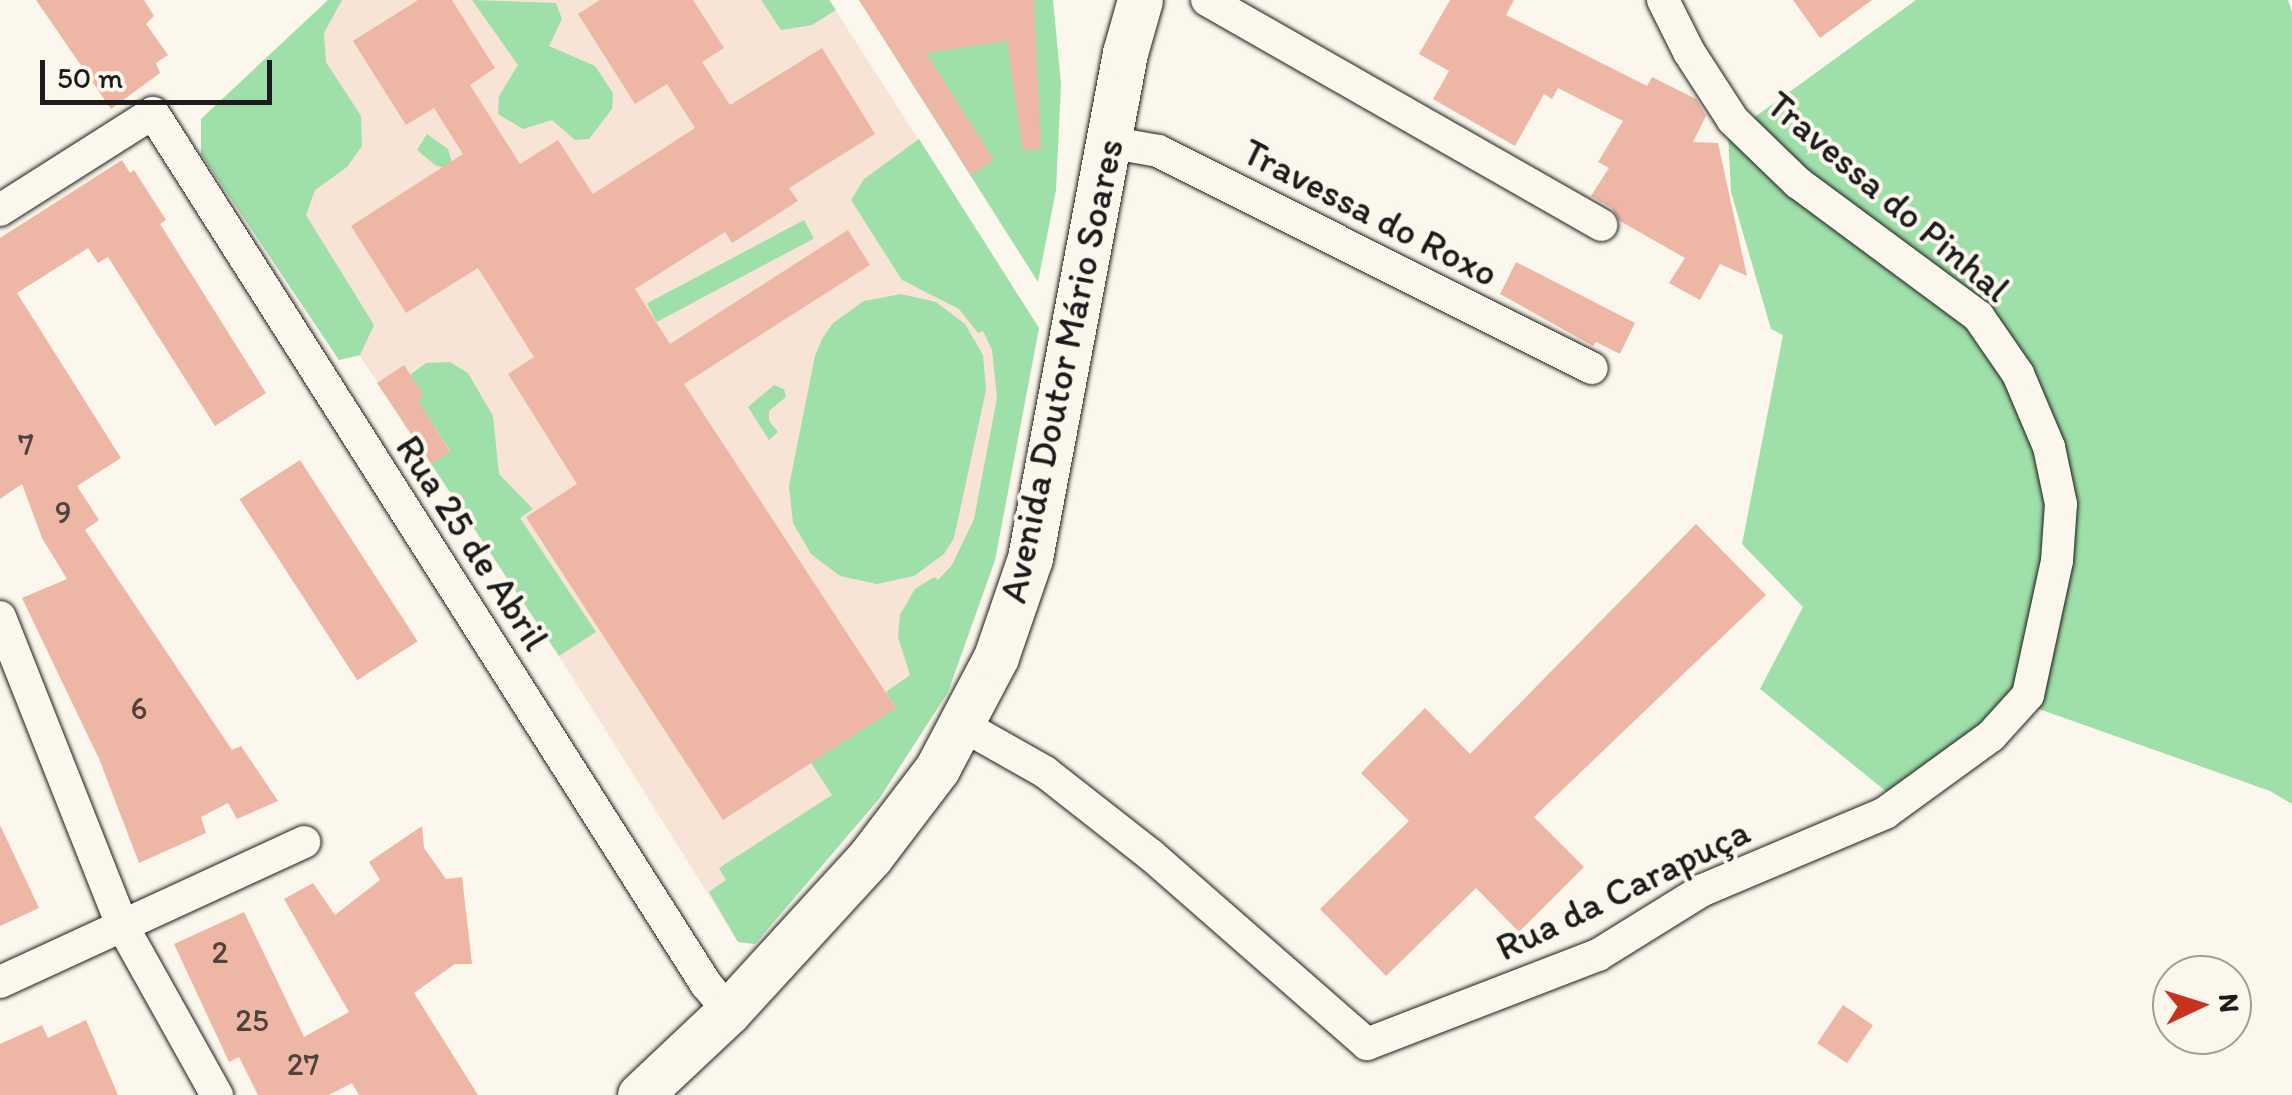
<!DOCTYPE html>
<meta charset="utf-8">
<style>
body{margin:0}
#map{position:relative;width:2292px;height:1095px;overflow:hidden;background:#fbf7ec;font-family:Itim,sans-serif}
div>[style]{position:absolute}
.built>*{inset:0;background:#f7e4d6}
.green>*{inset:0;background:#9fdfa9;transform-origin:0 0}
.building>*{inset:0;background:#eeb6a4;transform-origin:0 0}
.roads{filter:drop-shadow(0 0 2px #1c1c1c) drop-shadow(0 0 2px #1c1c1c)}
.street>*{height:32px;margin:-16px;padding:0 16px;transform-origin:16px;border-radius:16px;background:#fbf7ec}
.secondary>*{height:45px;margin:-22.5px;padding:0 22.5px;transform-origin:22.5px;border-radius:22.5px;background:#fbf7ec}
span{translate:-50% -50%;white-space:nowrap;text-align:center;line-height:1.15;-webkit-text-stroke:8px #fbf7ec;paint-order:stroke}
.number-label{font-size:32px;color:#50423e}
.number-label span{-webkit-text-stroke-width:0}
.street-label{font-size:38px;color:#1c1c1c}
.north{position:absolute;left:2152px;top:955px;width:100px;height:100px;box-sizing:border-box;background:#fbf7ec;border:2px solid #a29f99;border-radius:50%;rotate:86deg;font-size:28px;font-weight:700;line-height:40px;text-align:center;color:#1c1c1c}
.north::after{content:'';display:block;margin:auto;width:35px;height:45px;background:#c8321e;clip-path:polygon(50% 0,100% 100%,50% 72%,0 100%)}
.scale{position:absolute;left:40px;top:60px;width:232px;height:45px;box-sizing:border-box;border:5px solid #1c1c1c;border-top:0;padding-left:12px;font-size:30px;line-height:35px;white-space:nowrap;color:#1c1c1c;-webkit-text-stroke:8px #fbf7ec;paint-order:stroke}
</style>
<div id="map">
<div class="built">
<div style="clip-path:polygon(328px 0,829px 0,1039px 328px,995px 560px,948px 692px,879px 799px,755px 944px,738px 942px,559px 656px,360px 356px,339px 360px,201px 154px,201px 119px)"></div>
</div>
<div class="green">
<div style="clip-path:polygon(328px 0,342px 0,324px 33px,326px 62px,361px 116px,362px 146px,347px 167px,315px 190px,306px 215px,374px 325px,360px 355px,339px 360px,201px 154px,201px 119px)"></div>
<div style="clip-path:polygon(472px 0,556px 3px,562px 19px,549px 46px,595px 66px,613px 93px,612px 109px,589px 139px,575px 140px,552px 120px,523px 129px,498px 114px,499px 96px,518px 65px)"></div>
<div style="clip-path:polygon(761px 0,829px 0,836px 10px,812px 25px,781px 30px)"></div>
<div style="clip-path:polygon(859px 0,1053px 0,1061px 84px,1056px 190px,1038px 282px)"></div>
<div style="clip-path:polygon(1916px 0,2288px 0,2292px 12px,2292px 804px,2270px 791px,2014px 700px,1888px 793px,1760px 689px,1803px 607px,1742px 544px,1783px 335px,1771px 329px,1731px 192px,1728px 132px,1759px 114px)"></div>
<div style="clip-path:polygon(427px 134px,448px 149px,455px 172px,435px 165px,417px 150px)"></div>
<div style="clip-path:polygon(919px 139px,1039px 328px,995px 560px,948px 692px,879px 799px,755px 944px,738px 942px,709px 892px,726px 880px,719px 868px,832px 795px,811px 763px,896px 708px,886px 692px,910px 675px,898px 637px,900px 615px,915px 589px,934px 577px,938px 580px,952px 565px,974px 519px,997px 398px,992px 350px,983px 331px,978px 333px,959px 309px,902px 280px,851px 200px,864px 179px)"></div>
<div style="left:804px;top:220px;width:21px;height:178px;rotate:62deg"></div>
<div style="clip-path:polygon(901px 294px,936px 302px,965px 324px,983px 355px,986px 390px,954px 538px,944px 554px,914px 576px,877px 584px,840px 576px,811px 554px,793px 523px,789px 486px,815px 356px,822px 339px,833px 323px,864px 301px)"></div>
<div style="clip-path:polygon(450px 362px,468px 373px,493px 416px,499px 474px,533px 509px,520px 518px,596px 632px,559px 656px,431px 464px,450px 451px,429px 418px,408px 430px,398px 414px,423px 396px,410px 375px,426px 363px)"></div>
<div style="clip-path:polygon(774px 385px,784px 389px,786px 397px,769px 411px,769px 421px,778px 432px,769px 440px,748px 407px)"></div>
</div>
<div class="building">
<div style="clip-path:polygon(36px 0,144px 0,154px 16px,146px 24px,168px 55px,156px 63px,160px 73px,111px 109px)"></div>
<div style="clip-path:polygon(418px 0,452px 0,495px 68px,470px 85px,520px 164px,558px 140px,593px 194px,695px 128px,667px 84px,635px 104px,578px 14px,600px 0,693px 0,724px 48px,702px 62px,730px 105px,822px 48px,875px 134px,789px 188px,798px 201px,732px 243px,725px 232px,635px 289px,670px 344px,848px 230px,870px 265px,684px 384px,896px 708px,723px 820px,526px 517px,577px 484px,508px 374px,534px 357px,478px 268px,406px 313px,351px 226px,463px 154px,434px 108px,406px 125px,353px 41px)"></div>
<div style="clip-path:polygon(859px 0,1034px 0,1041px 149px,1023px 151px,1007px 41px,926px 53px,994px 160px,971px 175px)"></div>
<div style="clip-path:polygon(1450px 0,1514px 0,1506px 15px,1647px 86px,1652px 77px,1696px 99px,1706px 116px,1693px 142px,1718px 143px,1747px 276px,1720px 264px,1700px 300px,1669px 283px,1685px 258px,1620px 221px,1612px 208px,1591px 196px,1609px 168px,1598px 162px,1623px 121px,1558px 88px,1552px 99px,1544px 94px,1515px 146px,1433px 99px,1449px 71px,1419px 54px)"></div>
<div style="clip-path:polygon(1793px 0,1872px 0,1820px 38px)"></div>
<div style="clip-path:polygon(122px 160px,130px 173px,134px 170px,166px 220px,160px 224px,266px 393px,215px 426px,108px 257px,98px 263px,88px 248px,17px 293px,121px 458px,77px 486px,99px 520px,85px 530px,232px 750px,241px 746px,278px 801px,237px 819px,228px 803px,201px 817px,206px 833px,139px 863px,100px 761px,22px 598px,67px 579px,42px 538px,22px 484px,0 499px,0 238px)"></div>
<div style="clip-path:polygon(1516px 262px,1635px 323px,1620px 354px,1596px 342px,1593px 346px,1500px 294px)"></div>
<div style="clip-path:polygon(404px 365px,424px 396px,418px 400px,450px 452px,431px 464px,377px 383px)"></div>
<div style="left:300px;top:460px;width:216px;height:72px;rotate:57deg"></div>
<div style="clip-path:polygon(1696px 524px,1766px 595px,1534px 817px,1584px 867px,1519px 932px,1476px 888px,1386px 976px,1320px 909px,1409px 821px,1361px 773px,1425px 708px,1470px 754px)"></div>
<div style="clip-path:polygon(0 825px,39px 908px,0 926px)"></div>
<div style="clip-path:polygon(422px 826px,424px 848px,446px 879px,462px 877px,472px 964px,455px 964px,414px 993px,478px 1095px,359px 1095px,352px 1083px,329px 1095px,258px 1095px,239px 1057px,229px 1062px,174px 944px,244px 912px,304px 1037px,349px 1012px,284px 899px,313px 883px,335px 915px,380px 880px,369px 862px)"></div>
<div style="left:1843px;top:1005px;width:36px;height:46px;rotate:34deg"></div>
<div style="clip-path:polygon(86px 1020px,118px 1095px,0 1095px,0 1044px,42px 1025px,48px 1038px)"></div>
</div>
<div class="roads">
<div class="street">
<div style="left:1207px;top:0;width:454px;rotate:29.7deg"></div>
<div style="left:1108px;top:142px;width:51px;rotate:10.2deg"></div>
<div style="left:1158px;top:151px;width:485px;rotate:26.6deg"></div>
<div style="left:0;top:210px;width:181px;rotate:-32.4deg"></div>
<div style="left:153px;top:113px;width:1032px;rotate:57.59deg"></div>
<div style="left:706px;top:984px;width:35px;rotate:50deg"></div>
<div style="left:0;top:617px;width:334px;rotate:68.4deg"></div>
<div style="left:123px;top:927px;width:193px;rotate:60.8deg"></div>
<div style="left:962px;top:725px;width:95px;rotate:29.5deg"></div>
<div style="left:1045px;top:772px;width:135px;rotate:38.1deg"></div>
<div style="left:1151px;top:855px;width:287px;rotate:41.2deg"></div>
<div style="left:1367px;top:1044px;width:248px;rotate:-21.1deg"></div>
<div style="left:1598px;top:955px;width:123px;rotate:-31.8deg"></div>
<div style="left:1703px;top:890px;width:198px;rotate:-22.9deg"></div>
<div style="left:1885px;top:813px;width:131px;rotate:-36deg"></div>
<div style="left:1991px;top:736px;width:55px;rotate:-47.9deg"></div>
<div style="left:2028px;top:695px;width:137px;rotate:-77.8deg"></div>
<div style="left:2057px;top:561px;width:57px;rotate:-86deg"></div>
<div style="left:2061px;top:504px;width:58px;rotate:-101.9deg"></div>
<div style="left:2049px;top:447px;width:79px;rotate:-113deg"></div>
<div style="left:2018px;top:374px;width:70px;rotate:-124.6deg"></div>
<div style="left:1978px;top:316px;width:224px;rotate:-143.5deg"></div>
<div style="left:1798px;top:183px;width:91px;rotate:-135.9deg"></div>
<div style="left:1733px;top:120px;width:81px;rotate:-122.9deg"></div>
<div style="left:1689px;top:52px;width:58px;rotate:-116.6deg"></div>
<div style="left:0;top:982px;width:335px;rotate:-24.7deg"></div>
</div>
<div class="secondary">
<div style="left:640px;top:1095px;width:122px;rotate:-43.3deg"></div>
<div style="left:729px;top:1011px;width:209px;rotate:-47.5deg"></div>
<div style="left:870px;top:857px;width:111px;rotate:-52.7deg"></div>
<div style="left:937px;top:769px;width:127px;rotate:-62.2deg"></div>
<div style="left:996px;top:657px;width:105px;rotate:-71deg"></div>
<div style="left:1030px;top:558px;width:514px;rotate:-79.35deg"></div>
<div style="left:1125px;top:53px;width:55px;rotate:-74.2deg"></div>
</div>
</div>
<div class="number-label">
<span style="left:26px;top:444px">7</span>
<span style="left:63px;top:512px">9</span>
<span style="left:139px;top:708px">6</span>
<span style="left:220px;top:952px">2</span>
<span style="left:252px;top:1020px">25</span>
<span style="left:303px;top:1064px">27</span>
</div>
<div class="street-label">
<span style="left:1888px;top:197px;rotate:40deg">Travessa do Pinhal</span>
<span style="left:1370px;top:213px;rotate:27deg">Travessa do Roxo</span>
<span style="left:1062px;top:371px;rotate:-78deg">Avenida Doutor Mário Soares</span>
<span style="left:472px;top:543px;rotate:57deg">Rua 25 de Abril</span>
<span style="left:1623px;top:890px;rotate:-26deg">Rua da Carapuça</span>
</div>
<div class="north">N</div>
<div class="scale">50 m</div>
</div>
